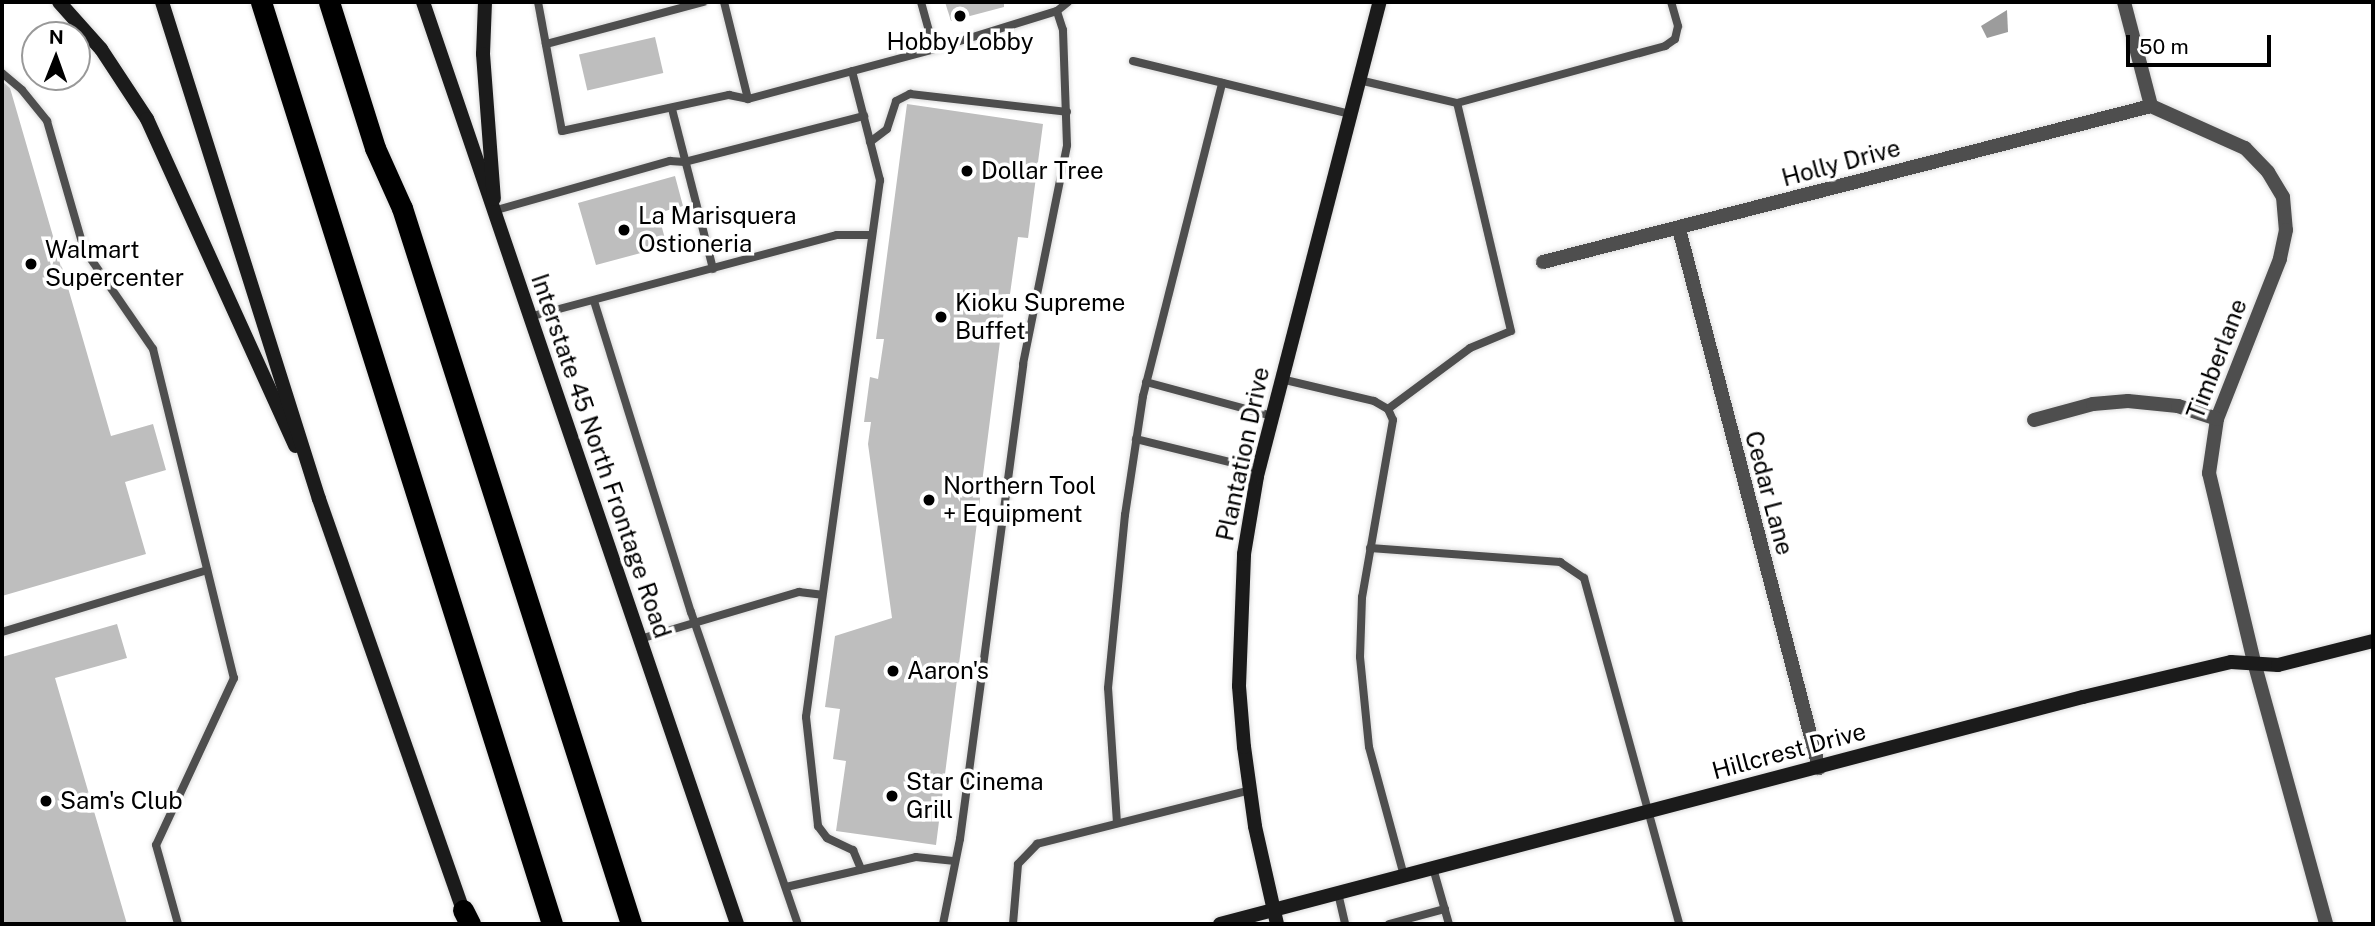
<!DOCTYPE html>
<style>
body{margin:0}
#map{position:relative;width:2375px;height:926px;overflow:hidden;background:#fff;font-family:"Public Sans",sans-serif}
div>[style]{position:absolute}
.water>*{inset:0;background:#9c9c9c}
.building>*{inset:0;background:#bebebe;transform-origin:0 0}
.roads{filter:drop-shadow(0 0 2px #dbdbdb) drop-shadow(0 0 2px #dbdbdb)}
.lane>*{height:8px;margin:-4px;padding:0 4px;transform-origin:4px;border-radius:4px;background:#4e4e4e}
.street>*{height:14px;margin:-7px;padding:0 7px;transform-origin:7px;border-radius:7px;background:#4e4e4e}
.secondary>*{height:14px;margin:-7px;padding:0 7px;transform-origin:7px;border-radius:7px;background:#1b1b1b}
.highway>*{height:21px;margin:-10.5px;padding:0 10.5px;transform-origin:10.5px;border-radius:10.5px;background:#000}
.dots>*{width:19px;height:19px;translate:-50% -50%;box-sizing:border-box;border:4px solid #fff;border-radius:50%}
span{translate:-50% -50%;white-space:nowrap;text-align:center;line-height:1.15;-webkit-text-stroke:7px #fff;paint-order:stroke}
.poi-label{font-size:24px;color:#000}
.left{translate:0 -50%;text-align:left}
.street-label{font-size:24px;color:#000}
.frame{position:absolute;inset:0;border:4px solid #000;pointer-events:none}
.north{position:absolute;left:21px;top:21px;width:70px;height:70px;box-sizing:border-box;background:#fff;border:2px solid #999;border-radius:50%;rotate:1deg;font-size:19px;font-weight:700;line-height:28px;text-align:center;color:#000}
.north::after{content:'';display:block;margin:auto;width:24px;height:32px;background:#000;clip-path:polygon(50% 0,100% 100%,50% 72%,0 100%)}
.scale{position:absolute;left:2126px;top:35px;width:145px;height:32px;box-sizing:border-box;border:4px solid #000;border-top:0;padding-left:9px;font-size:21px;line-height:24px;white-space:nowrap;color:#000;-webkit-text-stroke:5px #fff;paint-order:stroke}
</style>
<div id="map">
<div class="water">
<div style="clip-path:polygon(2007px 10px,2008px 32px,1987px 38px,1981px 26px)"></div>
</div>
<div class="building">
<div style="clip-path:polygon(945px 2px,1004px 2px,1004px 7px,951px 21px)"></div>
<div style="left:655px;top:37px;width:37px;height:78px;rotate:77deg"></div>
<div style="clip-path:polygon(2px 81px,10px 88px,111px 436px,153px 424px,166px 470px,125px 482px,146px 554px,2px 596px)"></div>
<div style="clip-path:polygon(907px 104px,1043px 124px,1028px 238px,1018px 237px,1010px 294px,1006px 294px,936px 845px,836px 831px,846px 761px,833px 759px,840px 709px,825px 707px,835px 636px,892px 618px,868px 444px,871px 422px,864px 422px,870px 377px,878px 379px,884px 339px,876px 339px)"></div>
<div style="clip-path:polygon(675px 176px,683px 206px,658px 213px,667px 246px,596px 265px,578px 203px)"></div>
<div style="clip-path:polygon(117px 624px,127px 658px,55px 678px,127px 924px,2px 924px,2px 657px)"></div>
</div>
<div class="roads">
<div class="lane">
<div style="left:538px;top:2px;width:131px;rotate:79.5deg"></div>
<div style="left:562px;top:131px;width:171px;rotate:-12.2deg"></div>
<div style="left:729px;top:95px;width:19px;rotate:12deg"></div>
<div style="left:748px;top:99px;width:193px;rotate:-15deg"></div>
<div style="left:934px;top:49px;width:49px;rotate:-105.5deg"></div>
<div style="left:724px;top:2px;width:100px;rotate:76.1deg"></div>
<div style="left:546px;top:44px;width:163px;rotate:-15deg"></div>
<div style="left:934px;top:49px;width:129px;rotate:-17.2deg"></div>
<div style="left:1057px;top:11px;width:14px;rotate:-39deg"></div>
<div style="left:1133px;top:61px;width:223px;rotate:13.7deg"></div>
<div style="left:852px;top:71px;width:113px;rotate:75.6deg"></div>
<div style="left:880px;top:180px;width:542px;rotate:97.85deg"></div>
<div style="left:806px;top:717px;width:110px;rotate:83.7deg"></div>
<div style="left:818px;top:826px;width:15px;rotate:53deg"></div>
<div style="left:827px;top:838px;width:29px;rotate:25deg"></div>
<div style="left:853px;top:850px;width:21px;rotate:67deg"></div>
<div style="left:2px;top:73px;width:26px;rotate:40deg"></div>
<div style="left:22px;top:90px;width:40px;rotate:51deg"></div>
<div style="left:47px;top:121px;width:133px;rotate:73.9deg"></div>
<div style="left:84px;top:249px;width:121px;rotate:55.4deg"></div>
<div style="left:153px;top:349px;width:339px;rotate:76.2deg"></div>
<div style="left:234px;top:678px;width:184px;rotate:115deg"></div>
<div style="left:156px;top:845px;width:82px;rotate:74.4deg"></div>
<div style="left:1359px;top:80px;width:101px;rotate:13.2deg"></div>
<div style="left:1457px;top:103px;width:216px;rotate:-15.3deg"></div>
<div style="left:1665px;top:46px;width:12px;rotate:-35deg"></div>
<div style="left:1675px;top:39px;width:13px;rotate:-77deg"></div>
<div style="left:1678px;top:26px;width:25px;rotate:-106deg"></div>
<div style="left:672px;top:109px;width:165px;rotate:75.6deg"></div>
<div style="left:870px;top:142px;width:21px;rotate:-37deg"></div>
<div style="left:887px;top:129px;width:29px;rotate:-72deg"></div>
<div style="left:896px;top:101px;width:16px;rotate:-27deg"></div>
<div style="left:910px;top:94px;width:158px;rotate:6.5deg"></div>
<div style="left:493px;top:211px;width:184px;rotate:-15.8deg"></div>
<div style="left:670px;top:161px;width:15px;rotate:4deg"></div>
<div style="left:685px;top:162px;width:185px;rotate:-14.4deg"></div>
<div style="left:594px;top:301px;width:326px;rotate:72.7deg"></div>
<div style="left:691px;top:612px;width:330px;rotate:71.1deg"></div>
<div style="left:529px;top:317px;width:319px;rotate:-14.9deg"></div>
<div style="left:837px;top:235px;width:35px"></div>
<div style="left:1281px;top:379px;width:96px;rotate:13.3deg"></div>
<div style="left:1374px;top:401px;width:16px;rotate:30deg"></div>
<div style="left:1388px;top:409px;width:12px;rotate:66deg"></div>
<div style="left:1393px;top:420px;width:180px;rotate:99.9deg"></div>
<div style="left:1362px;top:597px;width:60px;rotate:91.9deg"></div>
<div style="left:1360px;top:657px;width:90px;rotate:84.3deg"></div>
<div style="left:1369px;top:747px;width:134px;rotate:74.8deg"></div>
<div style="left:1146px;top:382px;width:131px;rotate:15.1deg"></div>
<div style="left:1388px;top:409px;width:102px;rotate:-36.6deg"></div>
<div style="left:1470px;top:348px;width:44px;rotate:-22.5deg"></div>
<div style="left:1511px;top:331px;width:234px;rotate:-103.3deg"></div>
<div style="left:1136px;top:439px;width:126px;rotate:13.8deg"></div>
<div style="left:1370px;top:548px;width:191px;rotate:4.2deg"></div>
<div style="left:1560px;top:562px;width:29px;rotate:34deg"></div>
<div style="left:1584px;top:578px;width:359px;rotate:74.6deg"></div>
<div style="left:2px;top:632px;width:214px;rotate:-16.8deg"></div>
<div style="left:640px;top:639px;width:166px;rotate:-16.5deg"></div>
<div style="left:799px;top:592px;width:23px;rotate:7deg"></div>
<div style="left:1117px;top:823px;width:135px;rotate:-93.8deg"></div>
<div style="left:1108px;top:688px;width:174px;rotate:-84.4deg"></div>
<div style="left:1125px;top:515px;width:120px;rotate:-81.4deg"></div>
<div style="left:1143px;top:396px;width:323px;rotate:-75.8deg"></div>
<div style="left:1433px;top:868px;width:58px;rotate:74.1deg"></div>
<div style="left:786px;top:887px;width:133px;rotate:-13deg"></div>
<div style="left:916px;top:857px;width:37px;rotate:6deg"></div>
<div style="left:1338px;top:893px;width:32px;rotate:77deg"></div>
<div style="left:943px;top:924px;width:87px;rotate:-78.7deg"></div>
<div style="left:960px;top:839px;width:479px;rotate:-82.4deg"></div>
<div style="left:1023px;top:364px;width:223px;rotate:-78.6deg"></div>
<div style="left:1067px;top:145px;width:115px;rotate:-92deg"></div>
<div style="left:1063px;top:30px;width:20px;rotate:-108deg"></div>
<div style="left:1013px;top:924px;width:60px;rotate:-85.2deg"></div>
<div style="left:1018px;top:864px;width:28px;rotate:-46deg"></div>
<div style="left:1037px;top:844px;width:220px;rotate:-14.2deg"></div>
<div style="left:1389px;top:924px;width:58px;rotate:-15deg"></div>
</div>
<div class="street">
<div style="left:2124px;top:2px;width:107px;rotate:75.4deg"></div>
<div style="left:2151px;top:106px;width:103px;rotate:24.1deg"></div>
<div style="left:2245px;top:148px;width:33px;rotate:46deg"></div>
<div style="left:2268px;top:172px;width:29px;rotate:59deg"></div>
<div style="left:2283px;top:197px;width:33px;rotate:85deg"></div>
<div style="left:2286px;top:230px;width:30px;rotate:102deg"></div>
<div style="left:2280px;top:259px;width:172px;rotate:111.5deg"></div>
<div style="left:2217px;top:419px;width:55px;rotate:98.4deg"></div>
<div style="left:2209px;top:473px;width:194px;rotate:76.6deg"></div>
<div style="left:2254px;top:662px;width:272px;rotate:74.6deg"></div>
<div style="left:1679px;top:229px;width:557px;rotate:75.44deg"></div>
<div style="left:1543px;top:262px;width:628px;rotate:-14.39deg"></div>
<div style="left:2034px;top:420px;width:61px;rotate:-15.2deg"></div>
<div style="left:2093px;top:404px;width:35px;rotate:-5deg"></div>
<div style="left:2128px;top:401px;width:50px;rotate:5.7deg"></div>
<div style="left:2178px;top:406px;width:41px;rotate:18.4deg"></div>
</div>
<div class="secondary">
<div style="left:59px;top:2px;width:63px;rotate:48.2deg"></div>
<div style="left:101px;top:49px;width:84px;rotate:56.7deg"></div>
<div style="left:147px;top:119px;width:359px;rotate:65.6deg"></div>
<div style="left:162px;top:2px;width:521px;rotate:72.47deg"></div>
<div style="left:319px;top:499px;width:442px;rotate:70.7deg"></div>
<div style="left:423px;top:2px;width:974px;rotate:71.19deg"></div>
<div style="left:485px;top:2px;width:52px;rotate:92.2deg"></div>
<div style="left:483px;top:54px;width:145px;rotate:85.7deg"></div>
<div style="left:1220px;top:924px;width:892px;rotate:-14.74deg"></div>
<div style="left:2083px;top:697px;width:152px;rotate:-13.3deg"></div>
<div style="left:2231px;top:662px;width:47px;rotate:3.7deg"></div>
<div style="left:2278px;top:665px;width:98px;rotate:-14.2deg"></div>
<div style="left:1277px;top:924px;width:100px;rotate:-102.7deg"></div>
<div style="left:1255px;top:826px;width:80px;rotate:-97.9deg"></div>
<div style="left:1244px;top:747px;width:61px;rotate:-94.7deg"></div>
<div style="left:1239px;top:686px;width:132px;rotate:-87.8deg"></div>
<div style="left:1244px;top:554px;width:79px;rotate:-80.5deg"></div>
<div style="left:1257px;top:476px;width:490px;rotate:-75.5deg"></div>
</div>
<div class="highway">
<div style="left:261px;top:2px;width:967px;rotate:72.48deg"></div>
<div style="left:329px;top:2px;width:153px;rotate:72.5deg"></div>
<div style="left:375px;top:148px;width:66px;rotate:65.8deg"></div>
<div style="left:402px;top:208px;width:752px;rotate:72.26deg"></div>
<div style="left:463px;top:910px;width:16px;rotate:63deg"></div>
</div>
</div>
<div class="dots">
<div style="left:960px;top:16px;background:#000"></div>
<div style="left:967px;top:171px;background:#000"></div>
<div style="left:624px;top:230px;background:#000"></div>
<div style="left:31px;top:264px;background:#000"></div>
<div style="left:941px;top:317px;background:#000"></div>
<div style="left:929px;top:500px;background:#000"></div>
<div style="left:893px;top:671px;background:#000"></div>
<div style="left:892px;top:796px;background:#000"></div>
<div style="left:46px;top:801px;background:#000"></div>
</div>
<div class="poi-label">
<span style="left:960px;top:42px">Hobby Lobby</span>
<span class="left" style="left:981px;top:171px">Dollar Tree</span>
<span class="left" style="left:638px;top:230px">La Marisquera<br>Ostioneria</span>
<span class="left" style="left:45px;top:264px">Walmart<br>Supercenter</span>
<span class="left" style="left:955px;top:317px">Kioku Supreme<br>Buffet</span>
<span class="left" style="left:943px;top:500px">Northern Tool<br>+ Equipment</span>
<span class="left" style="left:907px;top:671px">Aaron's</span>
<span class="left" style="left:906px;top:796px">Star Cinema<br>Grill</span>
<span class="left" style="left:60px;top:801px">Sam's Club</span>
</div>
<div class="street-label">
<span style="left:1841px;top:163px;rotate:-15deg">Holly Drive</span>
<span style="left:2217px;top:359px;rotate:-69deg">Timberlane</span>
<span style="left:1243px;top:454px;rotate:-78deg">Plantation Drive</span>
<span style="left:601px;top:456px;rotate:71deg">Interstate 45 North Frontage Road</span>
<span style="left:1769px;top:493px;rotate:75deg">Cedar Lane</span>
<span style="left:1789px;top:751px;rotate:-15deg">Hillcrest Drive</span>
</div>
<div class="frame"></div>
<div class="north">N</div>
<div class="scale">50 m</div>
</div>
